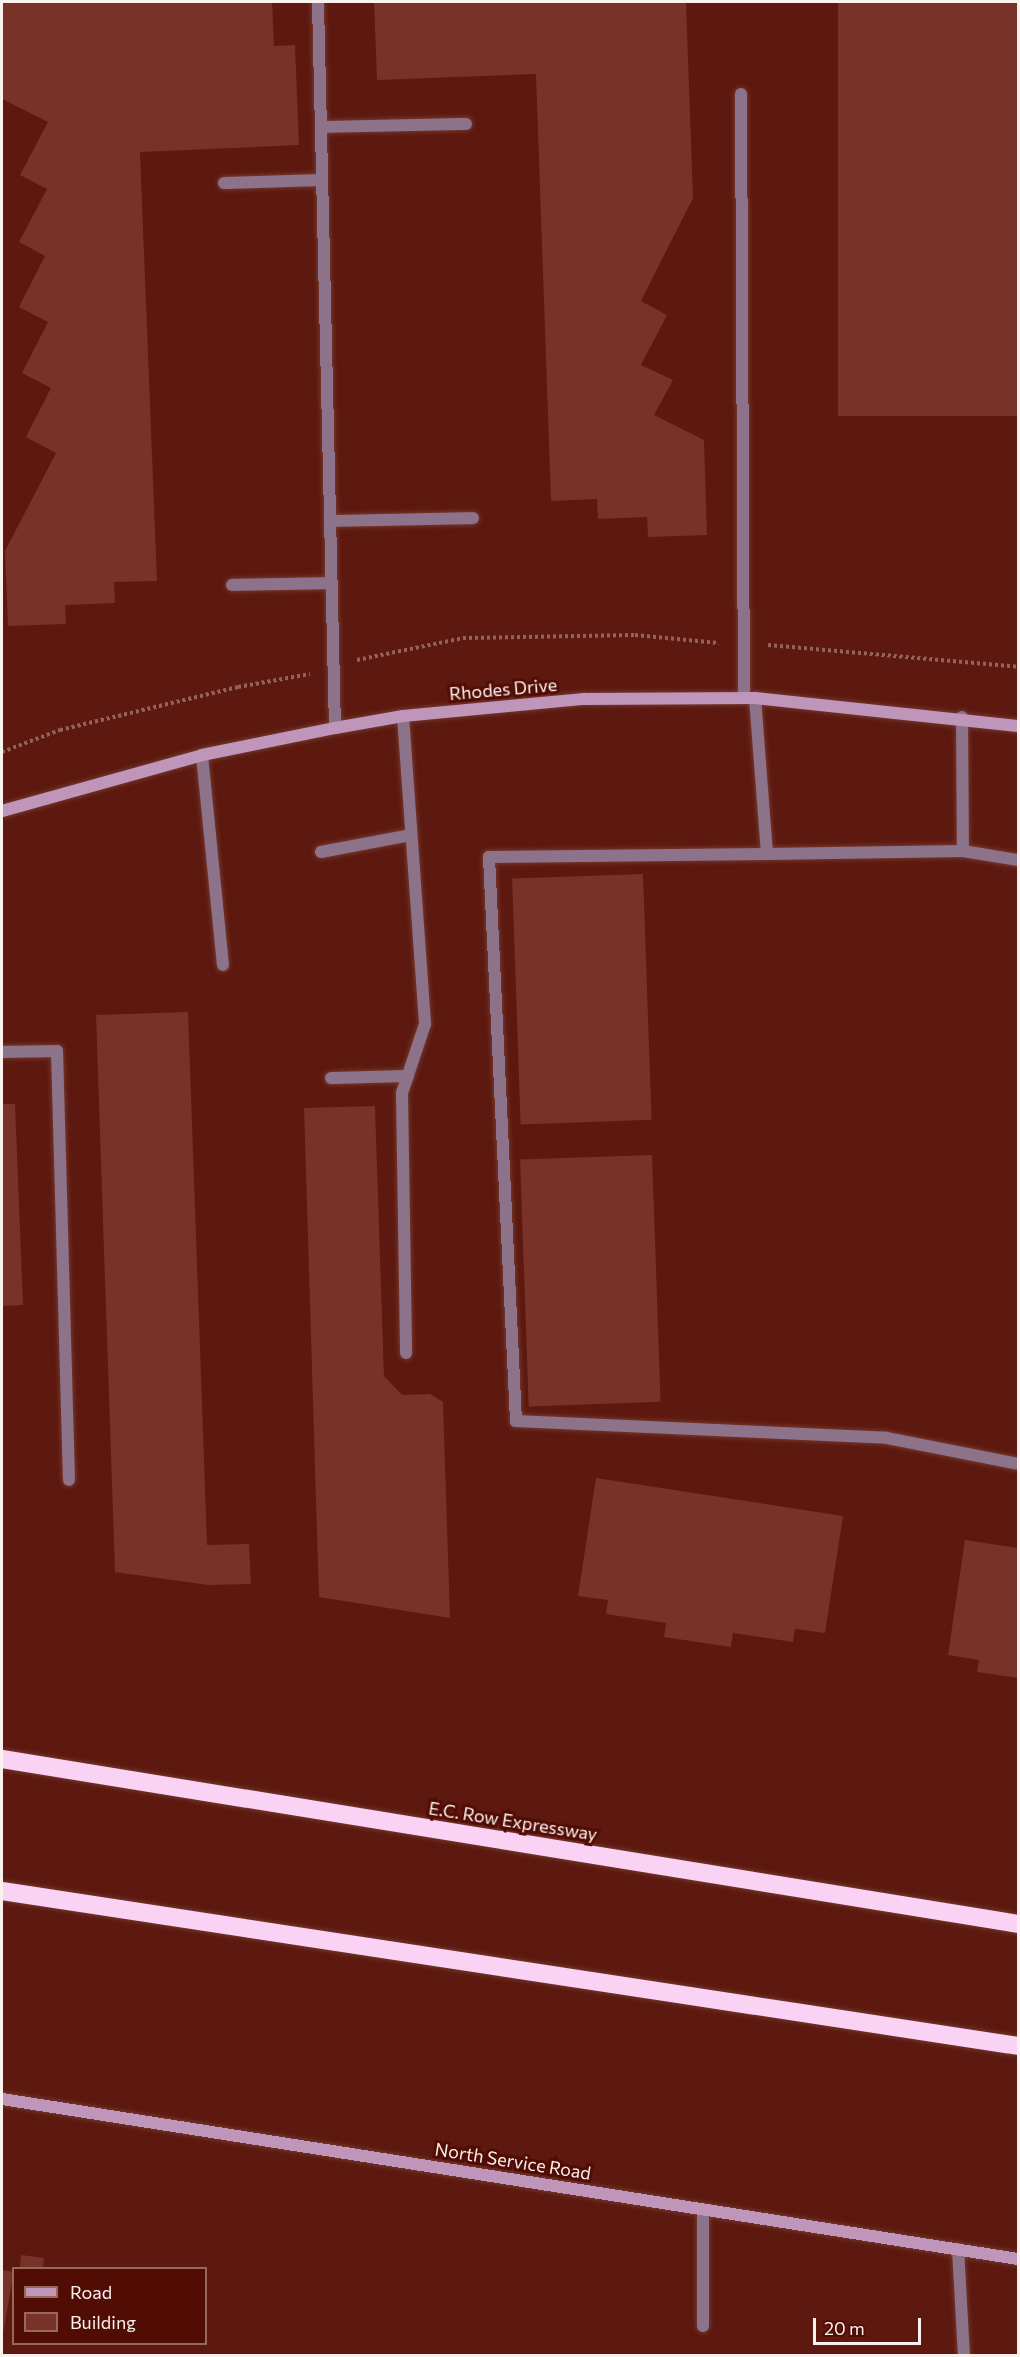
<!DOCTYPE html>
<style>
body{margin:0}
#map{position:relative;width:1020px;height:2357px;overflow:hidden;background:#5d190f;font-family:Commissioner,sans-serif}
div>[style]{position:absolute}
.building>*{inset:0;background:#793227;transform-origin:0 0}
.path>*{height:4px;margin-top:-2px;transform-origin:0;background:repeating-linear-gradient(90deg,#93635b 0 3px,transparent 0 6px)}
.roads{filter:drop-shadow(0 0 2px #73372e) drop-shadow(0 0 2px #73372e)}
.lane>*{height:12px;margin:-6px;padding:0 6px;transform-origin:6px;border-radius:6px;background:#8d7389}
.secondary>*{height:12px;margin:-6px;padding:0 6px;transform-origin:6px;border-radius:6px;background:#bf96b9}
.highway>*{height:18px;margin:-9px;padding:0 9px;transform-origin:9px;border-radius:9px;background:#fad3f4}
span{translate:-50% -50%;white-space:nowrap;text-align:center;line-height:1.15;-webkit-text-stroke:6px #510c04;paint-order:stroke}
.street-label{font-size:18px;color:#faf1ef}
.frame{position:absolute;inset:0;border:3px solid #faf1ef;pointer-events:none}
.legend{position:absolute;left:12px;top:2267px;width:195px;height:78px;box-sizing:border-box;background:#510c04;border:2px solid #956862;margin:0;padding:8px 10px;list-style:none;font-size:18px;color:#faf1ef}
.legend li{display:flex;align-items:center;gap:12px;height:30px}
.legend b{width:30px;border:2px solid #956862}
.scale{position:absolute;left:813px;top:2318px;width:108px;height:27px;box-sizing:border-box;border:3px solid #faf1ef;border-top:0;padding-left:8px;font-size:18px;line-height:21px;white-space:nowrap;color:#faf1ef;-webkit-text-stroke:4px #510c04;paint-order:stroke}
</style>
<div id="map">
<div class="building">
<div style="clip-path:polygon(2px 2px,272px 2px,274px 46px,295px 45px,299px 145px,140px 152px,157px 581px,114px 582px,115px 603px,65px 605px,66px 624px,8px 626px,5px 551px,56px 453px,26px 437px,51px 388px,22px 373px,48px 322px,19px 307px,45px 256px,19px 242px,47px 189px,20px 175px,48px 122px,2px 99px)"></div>
<div style="clip-path:polygon(374px 2px,686px 2px,693px 198px,641px 301px,667px 315px,641px 365px,673px 380px,654px 415px,704px 440px,707px 535px,648px 537px,647px 517px,598px 519px,597px 499px,551px 501px,536px 74px,377px 80px)"></div>
<div style="left:838px;top:2px;width:180px;height:414px"></div>
<div style="left:643px;top:874px;width:246px;height:131px;rotate:88deg"></div>
<div style="clip-path:polygon(188px 1012px,207px 1545px,249px 1544px,251px 1584px,208px 1585px,115px 1572px,96px 1015px)"></div>
<div style="clip-path:polygon(2px 1104px,15px 1104px,23px 1305px,2px 1306px)"></div>
<div style="clip-path:polygon(375px 1106px,384px 1376px,402px 1395px,430px 1394px,443px 1402px,450px 1618px,319px 1597px,304px 1108px)"></div>
<div style="left:652px;top:1155px;width:247px;height:132px;rotate:88deg"></div>
<div style="clip-path:polygon(596px 1478px,843px 1516px,825px 1633px,795px 1629px,793px 1642px,733px 1633px,731px 1647px,664px 1637px,666px 1623px,606px 1614px,608px 1600px,578px 1596px)"></div>
<div style="clip-path:polygon(965px 1540px,1018px 1548px,1018px 1678px,977px 1672px,979px 1660px,948px 1655px)"></div>
<div style="clip-path:polygon(21px 2255px,44px 2258px,43px 2268px,20px 2268px)"></div>
<div style="left:3px;top:2270px;width:11px;height:68px;rotate:10deg"></div>
</div>
<div class="path">
<div style="left:768px;top:645px;width:251px;rotate:5deg"></div>
<div style="left:357px;top:660px;width:108px;rotate:-11.7deg"></div>
<div style="left:463px;top:638px;width:172px;rotate:-1deg"></div>
<div style="left:635px;top:635px;width:84px;rotate:5.4deg"></div>
<div style="left:2px;top:752px;width:62px;rotate:-20.8deg"></div>
<div style="left:60px;top:730px;width:183px;rotate:-13.6deg"></div>
<div style="left:238px;top:687px;width:73px;rotate:-10.2deg"></div>
</div>
<div class="roads">
<div class="lane">
<div style="left:318px;top:2px;width:726px;rotate:88.66deg"></div>
<div style="left:741px;top:94px;width:604px;rotate:89.72deg"></div>
<div style="left:321px;top:127px;width:145px;rotate:-1.2deg"></div>
<div style="left:224px;top:183px;width:98px;rotate:-1.8deg"></div>
<div style="left:330px;top:521px;width:143px;rotate:-1.2deg"></div>
<div style="left:232px;top:585px;width:100px;rotate:-1.1deg"></div>
<div style="left:755px;top:698px;width:156px;rotate:85.6deg"></div>
<div style="left:767px;top:854px;width:196px;rotate:-0.9deg"></div>
<div style="left:963px;top:851px;width:56px;rotate:9.3deg"></div>
<div style="left:403px;top:716px;width:309px;rotate:85.9deg"></div>
<div style="left:425px;top:1024px;width:73px;rotate:108.4deg"></div>
<div style="left:402px;top:1093px;width:260px;rotate:89.1deg"></div>
<div style="left:962px;top:717px;width:134px;rotate:89.6deg"></div>
<div style="left:202px;top:755px;width:211px;rotate:84.3deg"></div>
<div style="left:321px;top:852px;width:92px;rotate:-10.7deg"></div>
<div style="left:767px;top:854px;width:278px;rotate:179.4deg"></div>
<div style="left:489px;top:857px;width:565px;rotate:87.26deg"></div>
<div style="left:516px;top:1421px;width:371px;rotate:2.6deg"></div>
<div style="left:887px;top:1438px;width:134px;rotate:11.2deg"></div>
<div style="left:2px;top:1052px;width:55px;rotate:-1deg"></div>
<div style="left:57px;top:1051px;width:429px;rotate:88.4deg"></div>
<div style="left:331px;top:1078px;width:77px;rotate:-1.5deg"></div>
<div style="left:703px;top:2209px;width:117px;rotate:90deg"></div>
<div style="left:958px;top:2249px;width:107px;rotate:86.8deg"></div>
</div>
<div class="secondary">
<div style="left:2px;top:811px;width:208px;rotate:-15.6deg"></div>
<div style="left:202px;top:755px;width:136px;rotate:-11.5deg"></div>
<div style="left:335px;top:728px;width:69px;rotate:-10deg"></div>
<div style="left:403px;top:716px;width:182px;rotate:-5.4deg"></div>
<div style="left:584px;top:699px;width:171px;rotate:-0.3deg"></div>
<div style="left:755px;top:698px;width:264px;rotate:6.1deg"></div>
<div style="left:2px;top:2099px;width:1029px;rotate:8.95deg"></div>
</div>
<div class="highway">
<div style="left:2px;top:1759px;width:1029px;rotate:9.22deg"></div>
<div style="left:2px;top:1891px;width:1028px;rotate:8.67deg"></div>
</div>
</div>
<div class="street-label">
<span style="left:503px;top:689px;rotate:-5deg">Rhodes Drive</span>
<span style="left:513px;top:1821px;rotate:9deg">E.C. Row Expressway</span>
<span style="left:513px;top:2161px;rotate:9deg">North Service Road</span>
</div>
<div class="frame"></div>
<ul class="legend">
<li><b style="height:8px;background:#bf96b9"></b>Road</li>
<li><b style="height:16px;background:#793227"></b>Building</li>
</ul>
<div class="scale">20 m</div>
</div>
